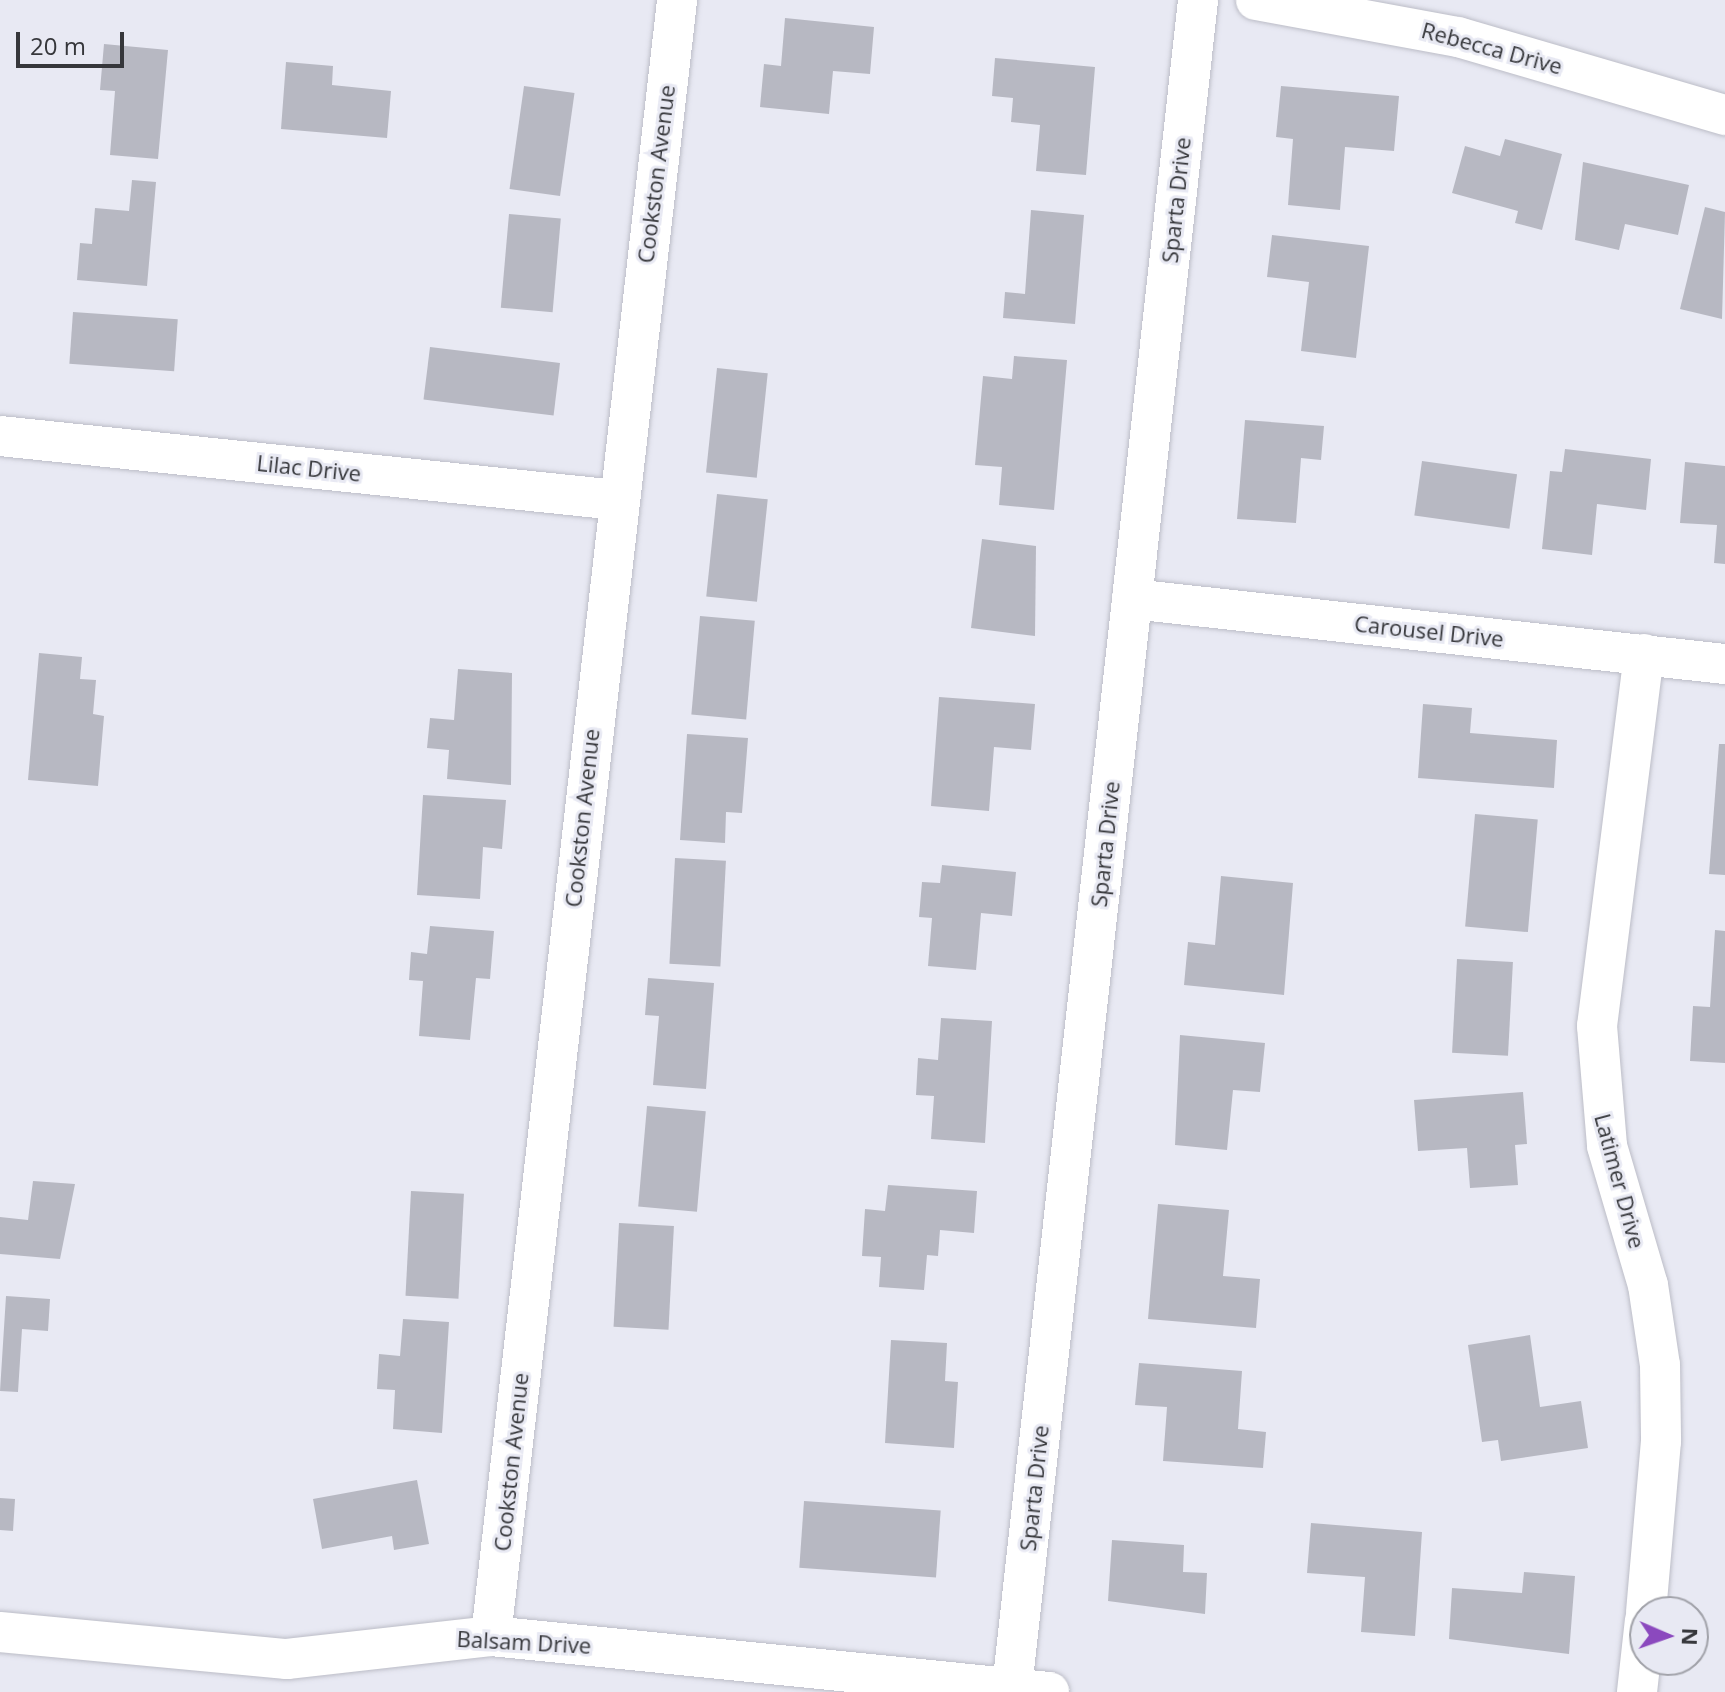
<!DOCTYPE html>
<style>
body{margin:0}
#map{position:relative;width:1725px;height:1692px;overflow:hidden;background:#e8e9f3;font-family:"Open Sans",sans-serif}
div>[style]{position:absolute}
.building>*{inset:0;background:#b7b8c2;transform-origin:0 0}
.roads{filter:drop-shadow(0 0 2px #bcbdc7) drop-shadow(0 0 2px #bcbdc7)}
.minor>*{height:40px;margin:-20px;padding:0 20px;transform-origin:20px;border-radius:20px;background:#fff}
span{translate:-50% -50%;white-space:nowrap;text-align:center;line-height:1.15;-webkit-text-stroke:6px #e8e9f3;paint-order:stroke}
.street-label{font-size:22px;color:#36373b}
.north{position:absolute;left:1629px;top:1596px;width:80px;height:80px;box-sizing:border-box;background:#e8e9f3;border:2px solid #a1a2a9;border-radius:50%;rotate:92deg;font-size:22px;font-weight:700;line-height:32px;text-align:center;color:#36373b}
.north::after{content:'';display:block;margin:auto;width:28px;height:36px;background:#8b49be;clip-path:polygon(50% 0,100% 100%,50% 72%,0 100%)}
.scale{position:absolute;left:16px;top:32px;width:108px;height:36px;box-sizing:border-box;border:4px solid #36373b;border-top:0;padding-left:10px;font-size:24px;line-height:28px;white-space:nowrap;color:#36373b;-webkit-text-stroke:6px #e8e9f3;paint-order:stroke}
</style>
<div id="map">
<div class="building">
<div style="clip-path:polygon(785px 18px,874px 27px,870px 74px,833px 71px,829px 114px,760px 107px,764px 64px,781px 66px)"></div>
<div style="clip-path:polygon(104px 44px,168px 50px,158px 159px,110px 155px,115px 91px,100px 90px)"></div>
<div style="clip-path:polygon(995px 58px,1095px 67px,1086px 175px,1036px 171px,1040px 125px,1011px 122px,1013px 98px,992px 96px)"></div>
<div style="clip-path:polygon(286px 62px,333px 66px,332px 85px,391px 91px,387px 138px,281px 129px)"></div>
<div style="left:524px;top:86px;width:51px;height:104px;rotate:8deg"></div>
<div style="clip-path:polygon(1281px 86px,1399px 96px,1394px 151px,1345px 147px,1340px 210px,1288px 205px,1293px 139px,1276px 137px)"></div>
<div style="clip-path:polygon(1505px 139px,1562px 154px,1542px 230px,1515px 223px,1518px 211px,1452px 193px,1465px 146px,1500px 156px)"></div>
<div style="clip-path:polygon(1583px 162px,1689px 185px,1678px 235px,1625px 224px,1619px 250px,1575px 240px)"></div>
<div style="clip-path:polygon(132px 180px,156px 182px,147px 286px,77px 280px,80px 243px,92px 244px,95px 208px,129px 211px)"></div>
<div style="clip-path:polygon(1705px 207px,1725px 212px,1722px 319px,1680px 309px)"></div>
<div style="clip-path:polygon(1031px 210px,1084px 215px,1075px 324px,1003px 318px,1005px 292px,1025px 294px)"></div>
<div style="left:509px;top:214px;width:52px;height:94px;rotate:5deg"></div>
<div style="clip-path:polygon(1272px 235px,1369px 246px,1356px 358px,1301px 351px,1309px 282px,1267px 277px)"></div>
<div style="left:73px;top:312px;width:105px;height:52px;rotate:4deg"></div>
<div style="left:430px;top:347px;width:131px;height:53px;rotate:7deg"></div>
<div style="clip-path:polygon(1014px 356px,1067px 360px,1054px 510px,999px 505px,1002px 467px,975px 465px,983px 376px,1012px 379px)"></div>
<div style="left:717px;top:368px;width:51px;height:105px;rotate:6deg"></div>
<div style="clip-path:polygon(1245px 420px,1324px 426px,1321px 460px,1301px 458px,1296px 523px,1237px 519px)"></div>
<div style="clip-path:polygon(1565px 449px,1651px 459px,1646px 510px,1597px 504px,1592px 555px,1542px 549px,1550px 471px,1562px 472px)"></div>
<div style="left:1422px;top:461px;width:96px;height:55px;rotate:8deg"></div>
<div style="clip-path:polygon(1685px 462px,1725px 466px,1725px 564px,1714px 563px,1717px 525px,1680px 523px)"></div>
<div style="left:717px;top:494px;width:51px;height:103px;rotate:6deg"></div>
<div style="clip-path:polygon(982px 539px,1036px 546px,1035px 636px,971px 628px)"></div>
<div style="left:700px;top:616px;width:55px;height:99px;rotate:5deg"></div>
<div style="clip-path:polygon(39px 653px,82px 657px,80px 679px,96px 680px,93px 714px,104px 716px,98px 786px,28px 780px)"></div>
<div style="clip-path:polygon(458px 669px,512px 673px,511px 785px,447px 779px,449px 750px,427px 748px,430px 718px,454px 720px)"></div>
<div style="clip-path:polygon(939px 697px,1035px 704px,1031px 750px,994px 747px,989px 811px,931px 806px)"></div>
<div style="clip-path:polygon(1423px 704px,1472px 708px,1470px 733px,1557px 740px,1554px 788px,1418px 778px)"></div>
<div style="clip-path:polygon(687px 734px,748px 738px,742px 813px,726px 812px,725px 843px,680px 840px)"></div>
<div style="clip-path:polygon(1719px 744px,1725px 744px,1725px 875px,1709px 874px)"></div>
<div style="clip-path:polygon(423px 795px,506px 800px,502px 849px,483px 847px,480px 899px,417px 895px)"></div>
<div style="left:1475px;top:814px;width:63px;height:113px;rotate:5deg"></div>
<div style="left:675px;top:858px;width:51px;height:106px;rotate:3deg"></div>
<div style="clip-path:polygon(942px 865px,1016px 872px,1012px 916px,981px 913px,976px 970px,928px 966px,932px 918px,919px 917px,922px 882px,940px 883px)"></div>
<div style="clip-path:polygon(1221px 876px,1293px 883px,1284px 995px,1184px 985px,1188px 942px,1215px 945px)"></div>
<div style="clip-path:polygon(430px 926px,494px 931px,490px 979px,476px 978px,470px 1040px,419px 1036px,423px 981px,409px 980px,411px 952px,427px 954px)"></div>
<div style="clip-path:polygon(1715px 930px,1725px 931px,1725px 1063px,1690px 1061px,1693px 1006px,1710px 1007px)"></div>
<div style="left:1457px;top:959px;width:56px;height:94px;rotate:3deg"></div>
<div style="clip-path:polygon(648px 978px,714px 983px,706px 1089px,653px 1085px,659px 1016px,645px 1015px)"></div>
<div style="clip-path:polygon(941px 1018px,992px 1021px,985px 1143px,931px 1139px,934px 1096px,916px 1095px,918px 1058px,938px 1060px)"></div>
<div style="clip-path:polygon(1180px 1035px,1265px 1043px,1260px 1092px,1233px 1090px,1227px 1150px,1175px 1145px)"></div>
<div style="clip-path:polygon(1523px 1092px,1527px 1144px,1515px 1145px,1518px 1185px,1470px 1188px,1467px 1148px,1418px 1151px,1414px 1100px)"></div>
<div style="left:647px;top:1106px;width:59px;height:101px;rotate:5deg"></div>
<div style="clip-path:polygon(33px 1181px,75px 1184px,60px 1259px,0 1254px,0 1217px,28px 1220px)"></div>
<div style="clip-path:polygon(888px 1185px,977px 1191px,974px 1233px,940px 1230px,938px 1256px,927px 1255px,924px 1290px,879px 1287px,881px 1257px,862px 1256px,865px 1209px,885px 1211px)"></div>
<div style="left:411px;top:1191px;width:53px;height:105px;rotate:3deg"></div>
<div style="clip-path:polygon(1158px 1204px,1229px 1210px,1223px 1276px,1260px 1279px,1256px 1328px,1148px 1319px)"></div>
<div style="left:619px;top:1223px;width:55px;height:104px;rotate:3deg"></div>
<div style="clip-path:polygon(6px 1296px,50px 1299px,48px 1331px,22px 1329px,18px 1392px,0 1391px)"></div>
<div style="clip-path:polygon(403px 1319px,449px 1322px,442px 1433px,393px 1429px,395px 1390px,377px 1389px,379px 1354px,400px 1356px)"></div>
<div style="clip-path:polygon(1530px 1335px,1540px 1407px,1581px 1401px,1588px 1448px,1501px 1461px,1498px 1440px,1482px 1442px,1468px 1345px)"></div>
<div style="clip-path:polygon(891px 1340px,947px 1343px,945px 1381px,958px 1382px,954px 1448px,885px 1443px)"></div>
<div style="clip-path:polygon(1139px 1363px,1242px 1371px,1238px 1429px,1266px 1432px,1263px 1468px,1163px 1461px,1167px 1407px,1135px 1405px)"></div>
<div style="clip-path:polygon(417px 1480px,429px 1544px,394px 1550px,392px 1536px,322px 1549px,313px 1499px)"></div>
<div style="clip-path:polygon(0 1498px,15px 1499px,13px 1531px,0 1530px)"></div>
<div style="left:804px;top:1501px;width:137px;height:67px;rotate:4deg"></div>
<div style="clip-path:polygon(1311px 1523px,1422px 1532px,1415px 1636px,1361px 1632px,1365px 1577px,1307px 1573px)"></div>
<div style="clip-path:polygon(1112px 1540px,1184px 1545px,1183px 1572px,1207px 1573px,1205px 1614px,1108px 1601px)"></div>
<div style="clip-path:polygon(1524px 1572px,1575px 1576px,1569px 1654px,1449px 1639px,1452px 1588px,1522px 1593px)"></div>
</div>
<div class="roads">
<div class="minor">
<div style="left:1256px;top:0;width:205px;rotate:10.4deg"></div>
<div style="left:1458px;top:37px;width:278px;rotate:16.3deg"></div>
<div style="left:0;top:436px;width:620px;rotate:5.92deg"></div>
<div style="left:1132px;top:599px;width:597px;rotate:6.26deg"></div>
<div style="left:1644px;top:654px;width:375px;rotate:97.2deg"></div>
<div style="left:1597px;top:1026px;width:120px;rotate:85.2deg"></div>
<div style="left:1607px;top:1146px;width:145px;rotate:73.6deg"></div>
<div style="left:1648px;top:1285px;width:81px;rotate:81.5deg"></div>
<div style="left:1660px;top:1365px;width:76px;rotate:89.2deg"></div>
<div style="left:1661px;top:1441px;width:172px;rotate:95deg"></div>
<div style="left:0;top:1632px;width:288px;rotate:5.4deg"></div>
<div style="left:287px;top:1659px;width:205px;rotate:-6.4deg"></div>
<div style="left:491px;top:1636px;width:561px;rotate:5.73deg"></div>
<div style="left:491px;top:1636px;width:1647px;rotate:-83.51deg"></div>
<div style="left:1012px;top:1688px;width:1698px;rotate:-83.71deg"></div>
<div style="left:1637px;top:1692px;width:72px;rotate:-83.7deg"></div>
</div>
</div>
<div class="street-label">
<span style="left:1492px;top:48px;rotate:15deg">Rebecca Drive</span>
<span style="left:656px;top:174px;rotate:-83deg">Cookston Avenue</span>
<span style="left:1176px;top:200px;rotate:-84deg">Sparta Drive</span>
<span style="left:309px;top:468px;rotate:6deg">Lilac Drive</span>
<span style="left:1429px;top:631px;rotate:6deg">Carousel Drive</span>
<span style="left:582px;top:818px;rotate:-84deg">Cookston Avenue</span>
<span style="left:1105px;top:844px;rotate:-84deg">Sparta Drive</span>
<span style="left:1620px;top:1181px;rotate:75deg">Latimer Drive</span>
<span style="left:511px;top:1462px;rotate:-84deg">Cookston Avenue</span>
<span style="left:1034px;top:1488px;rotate:-84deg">Sparta Drive</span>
<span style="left:524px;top:1642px;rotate:3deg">Balsam Drive</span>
</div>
<div class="north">N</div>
<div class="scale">20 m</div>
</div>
